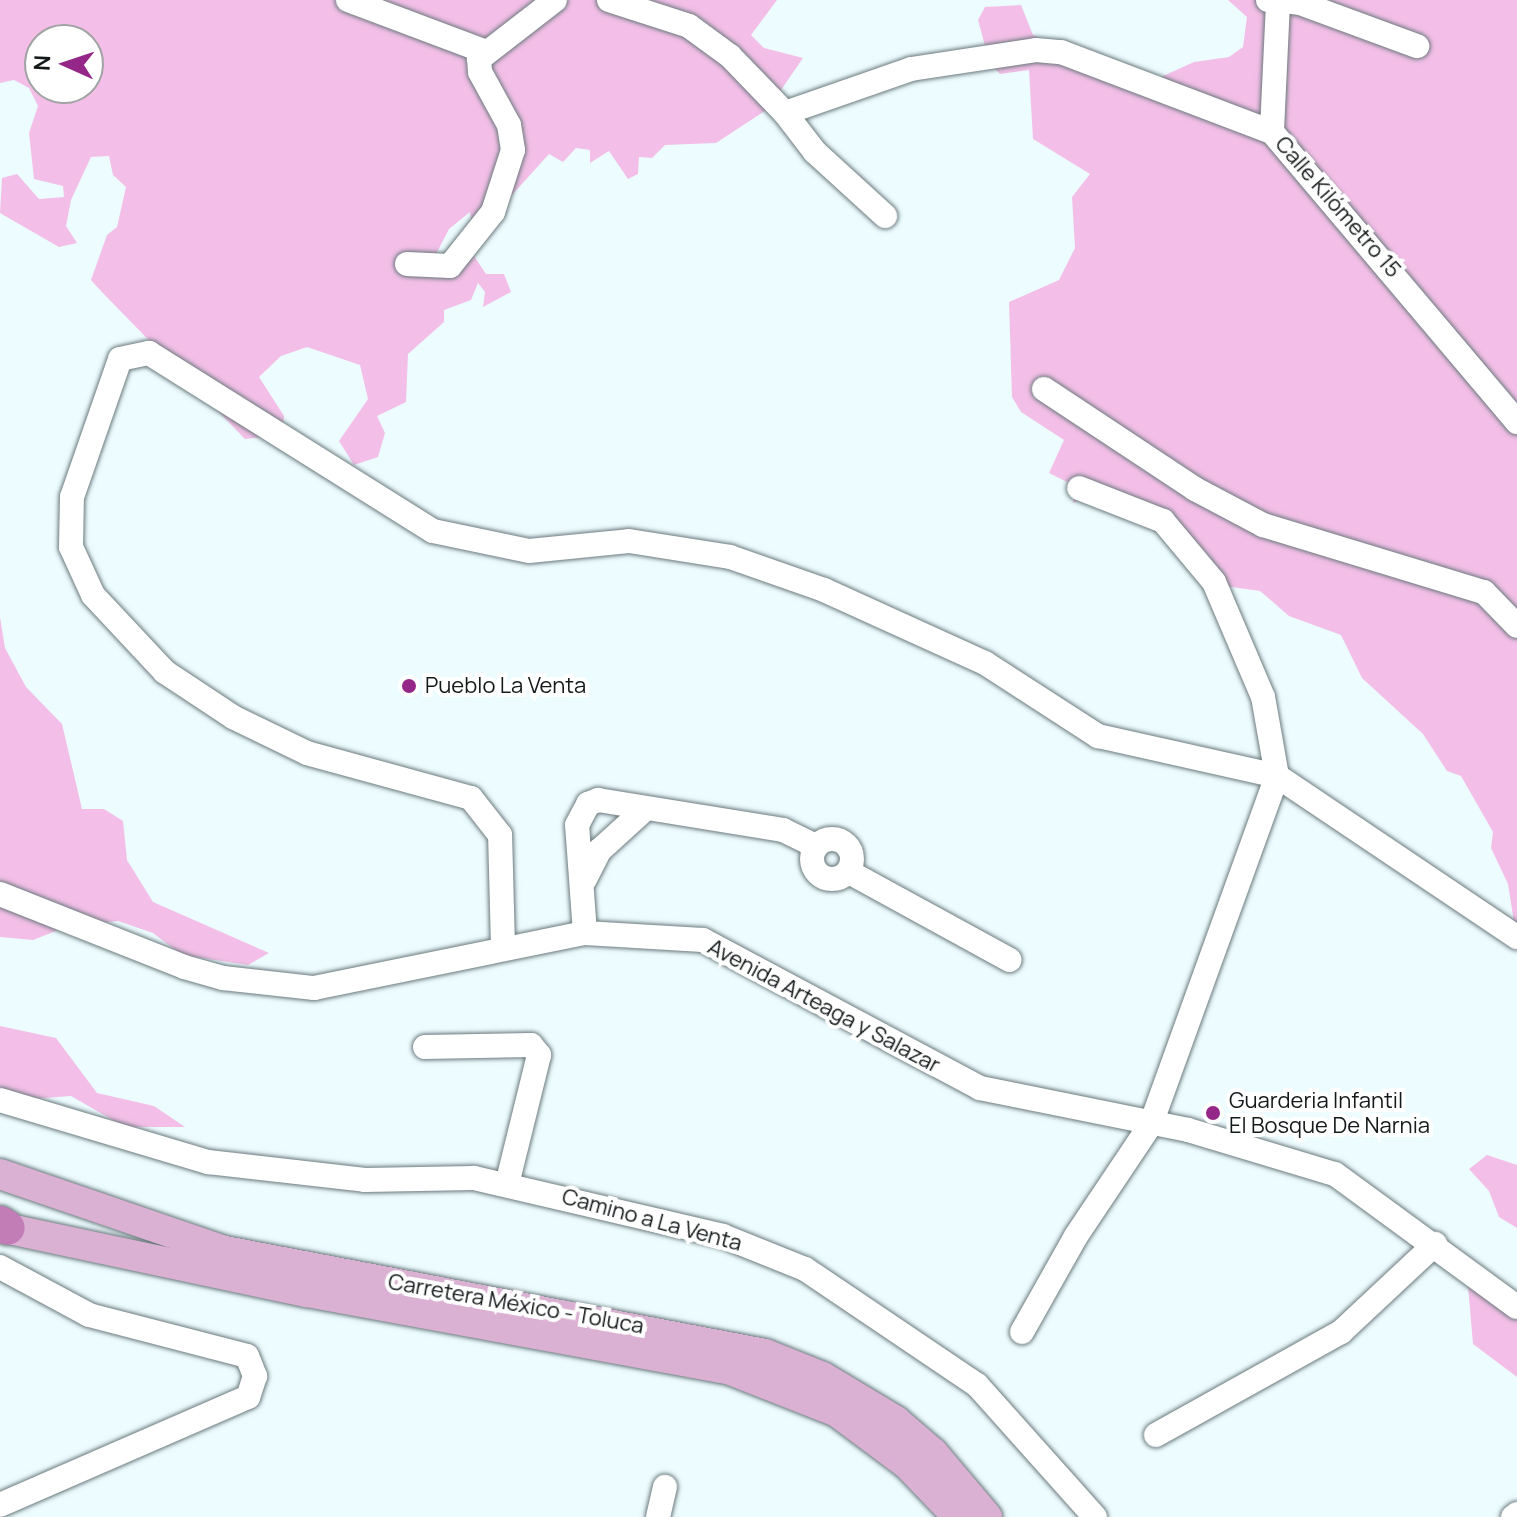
<!DOCTYPE html>
<meta charset="utf-8">
<style>
body{margin:0}
#map{position:relative;width:1517px;height:1517px;overflow:hidden;background:#ecfcff;font-family:Manrope,sans-serif}
div>[style]{position:absolute}
.green>*{inset:0;background:#f3bfe8}
.roads{filter:drop-shadow(0 0 2px #6c7a7d) drop-shadow(0 0 2px #6c7a7d)}
.minor>*{height:24px;margin:-12px;padding:0 12px;transform-origin:12px;border-radius:12px;background:#fff}
.minor>.ring{margin:-12px;padding:0;box-sizing:content-box;background:none;border:24px solid #fff;border-radius:50%}
.major>*{height:30px;margin:-15px;padding:0 15px;transform-origin:15px;border-radius:15px;background:#dab1d3}
.highway>*{height:34px;margin:-17px;padding:0 17px;transform-origin:17px;border-radius:17px;background:#c27db6}
.dots>*{width:22px;height:22px;translate:-50% -50%;box-sizing:border-box;border:4px solid #fff;border-radius:50%}
span{translate:-50% -50%;white-space:nowrap;text-align:center;line-height:1.15;-webkit-text-stroke:8px #fff;paint-order:stroke}
.street-label{font-size:22px;color:#14191a}
.poi-label{font-size:22px;color:#14191a}
.left{translate:0 -50%;text-align:left}
.north{position:absolute;left:24px;top:24px;width:80px;height:80px;box-sizing:border-box;background:#fff;border:2px solid #a1a3a3;border-radius:50%;rotate:273deg;font-size:22px;font-weight:700;line-height:32px;text-align:center;color:#14191a}
.north::after{content:'';display:block;margin:auto;width:28px;height:36px;background:#952788;clip-path:polygon(50% 0,100% 100%,50% 72%,0 100%)}
</style>
<div id="map">
<div class="green">
<div style="clip-path:polygon(evenodd,0 0,777px 0,751px 35px,764px 48px,803px 58px,768px 109px,716px 143px,665px 145px,652px 158px,639px 157px,638px 174px,628px 179px,609px 151px,590px 163px,590px 150px,576px 148px,563px 162px,549px 154px,512px 195px,491px 193px,474px 234px,470px 212px,449px 229px,430px 266px,472px 253px,486px 274px,504px 274px,511px 292px,483px 307px,485px 292px,478px 283px,471px 300px,444px 310px,444px 322px,408px 354px,406px 402px,377px 416px,385px 433px,378px 457px,354px 465px,339px 441px,368px 399px,360px 365px,307px 347px,281px 356px,259px 377px,284px 416px,282px 435px,245px 439px,99px 289px,91px 280px,107px 235px,117px 227px,126px 187px,113px 175px,109px 156px,91px 157px,71px 200px,66px 226px,77px 243px,59px 247px,0 213px,2px 178px,17px 174px,39px 199px,64px 197px,63px 186px,34px 179px,29px 133px,38px 106px,29px 88px,14px 80px,0 83px,0 0,40px 40px,88px 40px,88px 88px,40px 88px,40px 40px)"></div>
<div style="clip-path:polygon(1228px 0,1517px 0,1517px 941px,1508px 884px,1491px 848px,1493px 832px,1461px 776px,1447px 771px,1423px 734px,1362px 678px,1341px 635px,1289px 616px,1260px 591px,1225px 586px,1144px 517px,1083px 499px,1073px 503px,1075px 486px,1049px 473px,1064px 440px,1021px 412px,1012px 397px,1009px 302px,1059px 280px,1075px 248px,1072px 197px,1090px 174px,1033px 139px,1029px 70px,1000px 74px,990px 64px,978px 20px,985px 7px,1021px 5px,1033px 35px,1152px 81px,1194px 62px,1229px 57px,1243px 47px,1247px 17px)"></div>
<div style="clip-path:polygon(0 617px,5px 648px,26px 687px,62px 724px,82px 809px,104px 809px,123px 821px,127px 860px,153px 902px,269px 953px,248px 965px,182px 955px,153px 933px,118px 921px,66px 927px,33px 940px,0 937px)"></div>
<div style="clip-path:polygon(0 1026px,56px 1038px,97px 1093px,154px 1106px,185px 1127px,125px 1127px,71px 1096px,17px 1100px,0 1091px)"></div>
<div style="clip-path:polygon(1487px 1155px,1517px 1165px,1517px 1228px,1499px 1217px,1489px 1191px,1469px 1169px)"></div>
<div style="clip-path:polygon(1467px 1274px,1517px 1295px,1517px 1377px,1473px 1344px)"></div>
</div>
<div class="roads">
<div class="minor">
<div style="left:348px;top:0;width:145px;rotate:20.6deg"></div>
<div style="left:609px;top:0;width:84px;rotate:18deg"></div>
<div style="left:689px;top:26px;width:51px;rotate:36.2deg"></div>
<div style="left:730px;top:56px;width:79px;rotate:46deg"></div>
<div style="left:785px;top:113px;width:133px;rotate:-19.2deg"></div>
<div style="left:911px;top:69px;width:126px;rotate:-8.6deg"></div>
<div style="left:1036px;top:50px;width:25px;rotate:5deg"></div>
<div style="left:1061px;top:52px;width:226px;rotate:20.8deg"></div>
<div style="left:1268px;top:0;width:32px;rotate:5deg"></div>
<div style="left:1300px;top:3px;width:125px;rotate:20.2deg"></div>
<div style="left:1278px;top:3px;width:129px;rotate:92.7deg"></div>
<div style="left:1272px;top:132px;width:380px;rotate:49.8deg"></div>
<div style="left:785px;top:113px;width:49px;rotate:52.4deg"></div>
<div style="left:815px;top:152px;width:95px;rotate:42.4deg"></div>
<div style="left:407px;top:264px;width:43px;rotate:2.7deg"></div>
<div style="left:450px;top:266px;width:69px;rotate:-51.5deg"></div>
<div style="left:493px;top:212px;width:65px;rotate:-72.1deg"></div>
<div style="left:513px;top:150px;width:25px;rotate:-99deg"></div>
<div style="left:509px;top:125px;width:60px;rotate:-118.7deg"></div>
<div style="left:480px;top:72px;width:13px;rotate:-94deg"></div>
<div style="left:479px;top:59px;width:96px;rotate:-37.8deg"></div>
<div style="left:1044px;top:389px;width:181px;rotate:33.5deg"></div>
<div style="left:1195px;top:489px;width:77px;rotate:27.9deg"></div>
<div style="left:1263px;top:525px;width:231px;rotate:16.9deg"></div>
<div style="left:1484px;top:592px;width:47px;rotate:45.9deg"></div>
<div class="ring" style="left:812px;top:839px;width:16px;height:16px"></div>
<div style="left:849px;top:872px;width:183px;rotate:28.7deg"></div>
<div style="left:585px;top:879px;width:33px;rotate:-63deg"></div>
<div style="left:600px;top:850px;width:59px;rotate:-42.3deg"></div>
<div style="left:0;top:894px;width:198px;rotate:21.6deg"></div>
<div style="left:184px;top:967px;width:41px;rotate:15.8deg"></div>
<div style="left:223px;top:978px;width:92px;rotate:6.3deg"></div>
<div style="left:314px;top:988px;width:277px;rotate:-11.5deg"></div>
<div style="left:585px;top:933px;width:118px;rotate:3.4deg"></div>
<div style="left:703px;top:940px;width:314px;rotate:28.1deg"></div>
<div style="left:980px;top:1088px;width:212px;rotate:11.4deg"></div>
<div style="left:1188px;top:1130px;width:153px;rotate:16.7deg"></div>
<div style="left:1335px;top:1174px;width:225px;rotate:36.2deg"></div>
<div style="left:585px;top:933px;width:108px;rotate:-94.2deg"></div>
<div style="left:577px;top:825px;width:24px;rotate:-62deg"></div>
<div style="left:588px;top:804px;width:11px;rotate:-22deg"></div>
<div style="left:598px;top:800px;width:187px;rotate:9.2deg"></div>
<div style="left:783px;top:830px;width:37px;rotate:26deg"></div>
<div style="left:503px;top:947px;width:112px;rotate:-91.5deg"></div>
<div style="left:500px;top:835px;width:47px;rotate:-128.1deg"></div>
<div style="left:471px;top:798px;width:170px;rotate:-164.7deg"></div>
<div style="left:307px;top:753px;width:82px;rotate:-154.1deg"></div>
<div style="left:233px;top:717px;width:82px;rotate:-146.5deg"></div>
<div style="left:165px;top:672px;width:105px;rotate:-133.1deg"></div>
<div style="left:93px;top:595px;width:53px;rotate:-114.6deg"></div>
<div style="left:71px;top:547px;width:50px;rotate:-88.9deg"></div>
<div style="left:72px;top:497px;width:146px;rotate:-70.8deg"></div>
<div style="left:120px;top:359px;width:30px;rotate:-12deg"></div>
<div style="left:149px;top:353px;width:335px;rotate:32.1deg"></div>
<div style="left:433px;top:531px;width:98px;rotate:11.8deg"></div>
<div style="left:529px;top:551px;width:100px;rotate:-5.7deg"></div>
<div style="left:629px;top:541px;width:102px;rotate:9deg"></div>
<div style="left:730px;top:557px;width:100px;rotate:19.3deg"></div>
<div style="left:824px;top:590px;width:177px;rotate:24.4deg"></div>
<div style="left:985px;top:663px;width:135px;rotate:32.9deg"></div>
<div style="left:1098px;top:736px;width:183px;rotate:12.6deg"></div>
<div style="left:1277px;top:776px;width:289px;rotate:33.9deg"></div>
<div style="left:425px;top:1047px;width:106px;rotate:-1.1deg"></div>
<div style="left:531px;top:1045px;width:13px;rotate:51deg"></div>
<div style="left:539px;top:1055px;width:133px;rotate:103.9deg"></div>
<div style="left:0;top:1100px;width:217px;rotate:16.6deg"></div>
<div style="left:208px;top:1162px;width:158px;rotate:6.5deg"></div>
<div style="left:365px;top:1180px;width:109px;rotate:-1.1deg"></div>
<div style="left:474px;top:1178px;width:256px;rotate:13.1deg"></div>
<div style="left:723px;top:1236px;width:88px;rotate:21.9deg"></div>
<div style="left:805px;top:1269px;width:207px;rotate:34deg"></div>
<div style="left:977px;top:1385px;width:177px;rotate:48.2deg"></div>
<div style="left:0;top:1267px;width:101px;rotate:28.3deg"></div>
<div style="left:89px;top:1315px;width:163px;rotate:14.5deg"></div>
<div style="left:247px;top:1356px;width:22px;rotate:68deg"></div>
<div style="left:255px;top:1376px;width:22px;rotate:108deg"></div>
<div style="left:248px;top:1397px;width:270px;rotate:156.5deg"></div>
<div style="left:1022px;top:1332px;width:110px;rotate:-60.6deg"></div>
<div style="left:1076px;top:1236px;width:135px;rotate:-56.2deg"></div>
<div style="left:1151px;top:1124px;width:370px;rotate:-70.1deg"></div>
<div style="left:1277px;top:776px;width:80px;rotate:-100deg"></div>
<div style="left:1263px;top:697px;width:125px;rotate:-113.1deg"></div>
<div style="left:1214px;top:582px;width:80px;rotate:-129.9deg"></div>
<div style="left:1163px;top:521px;width:90px;rotate:-158.6deg"></div>
<div style="left:1156px;top:1435px;width:212px;rotate:-29.1deg"></div>
<div style="left:1341px;top:1332px;width:129px;rotate:-43.1deg"></div>
<div style="left:658px;top:1517px;width:31px;rotate:-77deg"></div>
<div style="left:1513px;top:1517px;width:5px;rotate:-37deg"></div>
</div>
<div class="major">
<div style="left:0;top:1174px;width:238px;rotate:18.9deg"></div>
<div style="left:225px;top:1251px;width:550px;rotate:10.8deg"></div>
<div style="left:765px;top:1354px;width:62px;rotate:21.6deg"></div>
<div style="left:823px;top:1377px;width:85px;rotate:31.1deg"></div>
<div style="left:896px;top:1421px;width:49px;rotate:40.9deg"></div>
<div style="left:933px;top:1453px;width:84px;rotate:49.8deg"></div>
<div style="left:0;top:1227px;width:314px;rotate:12deg"></div>
<div style="left:307px;top:1292px;width:428px;rotate:10.4deg"></div>
<div style="left:728px;top:1369px;width:117px;rotate:21.5deg"></div>
<div style="left:837px;top:1412px;width:87px;rotate:36.6deg"></div>
<div style="left:907px;top:1464px;width:74px;rotate:46.1deg"></div>
</div>
<div class="highway">
<div style="left:0;top:1223px;width:9px;rotate:32deg"></div>
</div>
</div>
<div class="dots">
<div style="left:409px;top:686px;background:#952788"></div>
<div style="left:1213px;top:1113px;background:#952788"></div>
</div>
<div class="street-label">
<span style="left:1338px;top:207px;rotate:49deg">Calle Kilómetro 15</span>
<span style="left:824px;top:1006px;rotate:28deg">Avenida Arteaga y Salazar</span>
<span style="left:652px;top:1220px;rotate:15deg">Camino a La Venta</span>
<span style="left:516px;top:1304px;rotate:10deg">Carretera México - Toluca</span>
</div>
<div class="poi-label">
<span class="left" style="left:425px;top:686px">Pueblo La Venta</span>
<span class="left" style="left:1229px;top:1113px">Guarderia Infantil<br>El Bosque De Narnia</span>
</div>
<div class="north">N</div>
</div>
